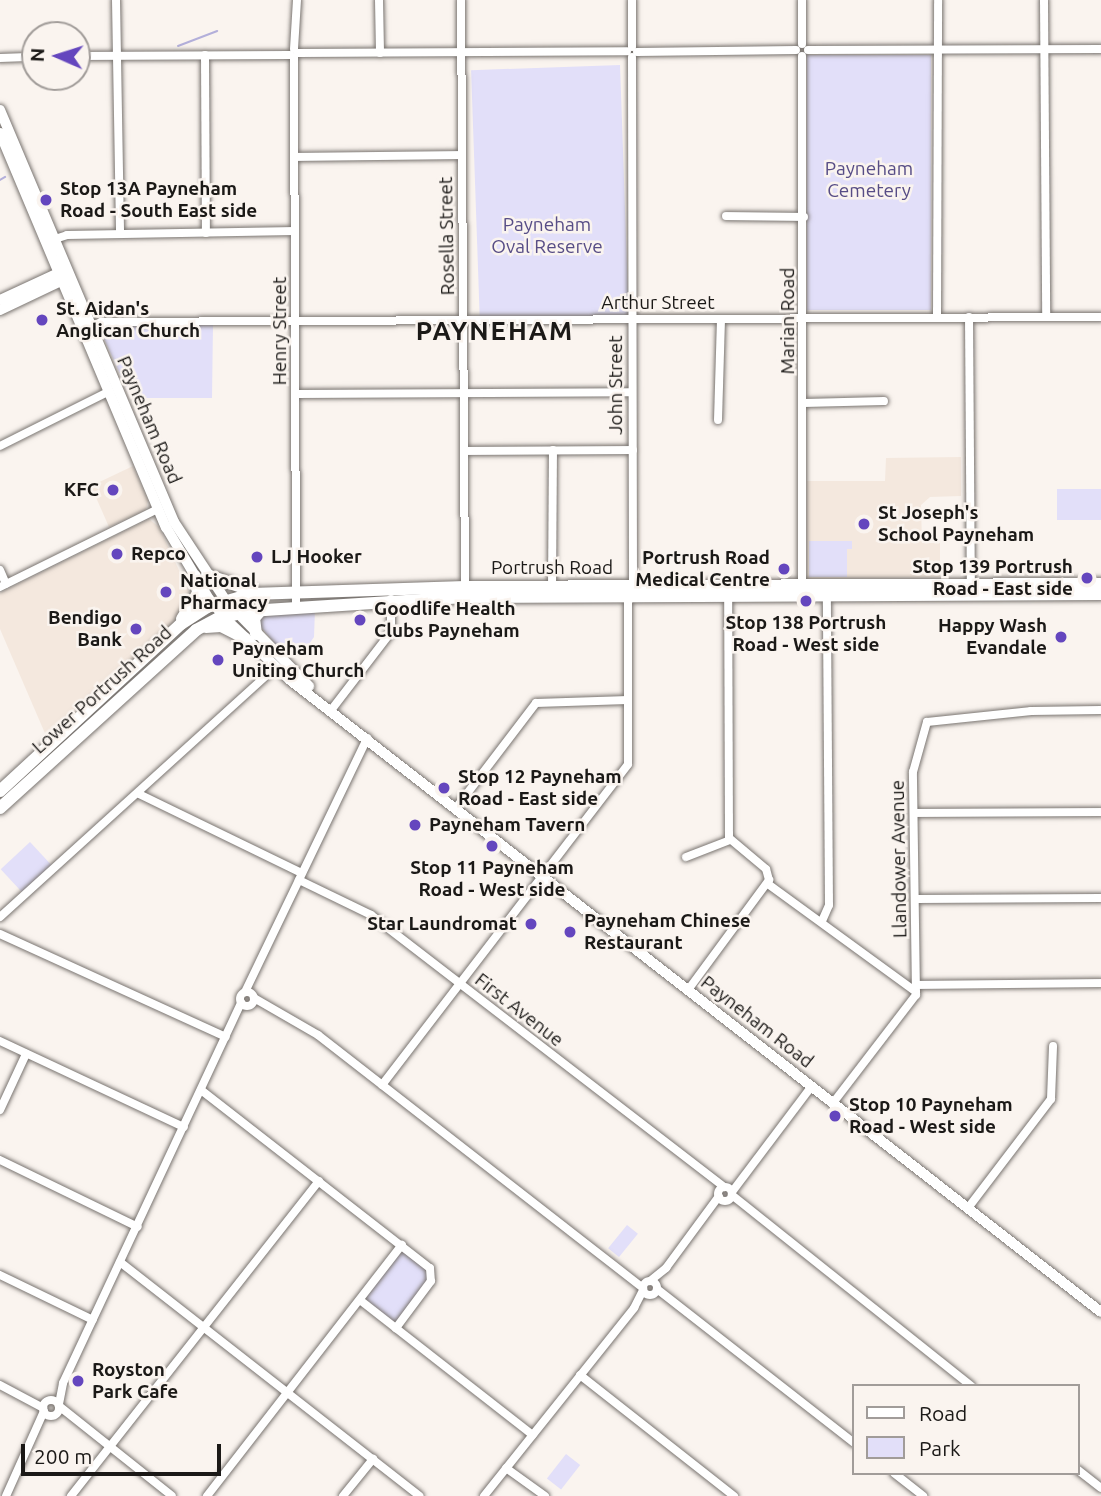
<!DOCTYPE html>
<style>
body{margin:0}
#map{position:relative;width:1101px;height:1496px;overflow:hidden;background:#faf4ef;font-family:Ubuntu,sans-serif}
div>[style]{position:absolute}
.built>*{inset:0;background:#f4e8de}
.green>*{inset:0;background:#e2dff9;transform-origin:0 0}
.stream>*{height:2px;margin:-1px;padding:0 1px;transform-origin:1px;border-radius:1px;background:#b3afda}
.roads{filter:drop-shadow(0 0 2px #797470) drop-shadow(0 0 2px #797470)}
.minor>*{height:8px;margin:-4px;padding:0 4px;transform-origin:4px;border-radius:4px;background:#fff}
.minor>.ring{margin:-4px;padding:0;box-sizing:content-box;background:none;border:8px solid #fff;border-radius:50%}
.major>*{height:10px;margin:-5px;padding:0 5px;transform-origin:5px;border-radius:5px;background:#fff}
.highway>*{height:12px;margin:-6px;padding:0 6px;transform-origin:6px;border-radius:6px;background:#fff}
.dots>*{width:19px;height:19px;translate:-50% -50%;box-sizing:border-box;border:4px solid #faf4ef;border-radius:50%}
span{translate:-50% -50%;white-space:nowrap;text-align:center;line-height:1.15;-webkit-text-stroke:5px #faf4ef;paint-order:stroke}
.park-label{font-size:19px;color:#574d86}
.poi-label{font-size:19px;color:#1b1917;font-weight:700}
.left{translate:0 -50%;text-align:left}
.right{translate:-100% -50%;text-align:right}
.street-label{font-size:19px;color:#1b1917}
.district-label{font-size:26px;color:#1b1917;font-weight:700;letter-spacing:2px}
.legend{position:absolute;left:852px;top:1384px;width:228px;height:91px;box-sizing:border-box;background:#faf4ef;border:2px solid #a19c99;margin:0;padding:9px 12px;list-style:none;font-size:21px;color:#1b1917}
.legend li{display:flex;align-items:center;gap:14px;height:35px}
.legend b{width:35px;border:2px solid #a19c99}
.north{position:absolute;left:21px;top:21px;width:70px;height:70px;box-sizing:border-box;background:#faf4ef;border:2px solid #a19c99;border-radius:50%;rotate:273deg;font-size:19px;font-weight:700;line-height:28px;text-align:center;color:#1b1917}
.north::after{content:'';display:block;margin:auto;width:24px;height:32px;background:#6446be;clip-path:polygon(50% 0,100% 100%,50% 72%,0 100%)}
.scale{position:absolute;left:21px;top:1444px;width:200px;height:32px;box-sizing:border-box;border:4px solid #1b1917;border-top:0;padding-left:9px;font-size:21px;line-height:24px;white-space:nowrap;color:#1b1917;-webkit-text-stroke:5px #faf4ef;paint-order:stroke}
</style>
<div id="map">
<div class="built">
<div style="clip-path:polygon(961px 457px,961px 496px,930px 497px,921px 505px,922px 543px,940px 543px,940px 577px,807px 579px,807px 481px,885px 481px,886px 458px)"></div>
<div style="clip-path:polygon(133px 466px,148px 500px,146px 510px,109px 527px,91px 486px)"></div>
<div style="clip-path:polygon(149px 519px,159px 527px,189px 592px,174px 622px,47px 738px,0 629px,0 593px)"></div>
</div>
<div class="green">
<div style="left:931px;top:55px;width:255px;height:124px;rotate:90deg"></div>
<div style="left:620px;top:65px;width:251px;height:149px;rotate:88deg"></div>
<div style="clip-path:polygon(213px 325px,212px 398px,131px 398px,100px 330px,104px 326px)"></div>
<div style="left:1057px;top:489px;width:44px;height:31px"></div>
<div style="clip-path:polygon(809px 541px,852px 541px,852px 549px,847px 549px,847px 577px,809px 577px)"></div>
<div style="clip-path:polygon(315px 609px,314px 637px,305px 650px,293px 642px,284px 654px,259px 625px,262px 613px)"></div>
<div style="left:30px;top:842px;width:33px;height:40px;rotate:47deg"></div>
<div style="left:627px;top:1225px;width:14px;height:30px;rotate:39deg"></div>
<div style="clip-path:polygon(402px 1245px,432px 1273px,396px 1328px,360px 1300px)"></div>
<div style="left:566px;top:1454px;width:18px;height:31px;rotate:38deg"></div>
</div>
<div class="stream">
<div style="left:178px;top:46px;width:42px;rotate:-21deg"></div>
<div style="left:0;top:180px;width:6px;rotate:-31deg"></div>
</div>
<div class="roads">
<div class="minor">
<div style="left:116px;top:0;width:233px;rotate:89deg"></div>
<div style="left:379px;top:0;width:53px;rotate:88.9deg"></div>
<div style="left:461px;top:0;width:589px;rotate:89.61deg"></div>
<div style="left:802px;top:0;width:44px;rotate:90deg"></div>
<div style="left:1044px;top:0;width:317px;rotate:89.6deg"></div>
<div style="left:632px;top:47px;width:47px;rotate:-90deg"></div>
<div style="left:294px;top:49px;width:49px;rotate:-86.5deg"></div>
<div style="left:808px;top:50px;width:293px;rotate:-0.2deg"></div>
<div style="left:637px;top:52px;width:159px;rotate:-0.7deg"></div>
<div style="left:298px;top:53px;width:329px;rotate:-0.3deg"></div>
<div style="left:205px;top:55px;width:178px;rotate:89.7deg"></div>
<div style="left:77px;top:56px;width:213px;rotate:-0.3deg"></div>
<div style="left:802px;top:56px;width:530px;rotate:90deg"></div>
<div style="left:294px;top:57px;width:548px;rotate:89.79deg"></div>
<div style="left:0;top:58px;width:35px;rotate:-2deg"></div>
<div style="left:295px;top:157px;width:166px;rotate:-0.7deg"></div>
<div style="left:726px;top:216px;width:78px;rotate:0.7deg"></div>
<div style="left:55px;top:239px;width:13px;rotate:-18deg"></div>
<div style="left:67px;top:235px;width:228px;rotate:-1deg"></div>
<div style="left:969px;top:317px;width:270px;rotate:89.6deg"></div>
<div style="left:937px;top:318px;width:318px;rotate:-89.8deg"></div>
<div style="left:91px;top:328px;width:12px;rotate:-31deg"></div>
<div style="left:101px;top:322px;width:1000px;rotate:-0.29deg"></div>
<div style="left:296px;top:394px;width:336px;rotate:-0.3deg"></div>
<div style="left:804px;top:403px;width:80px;rotate:-1.4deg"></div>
<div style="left:718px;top:420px;width:101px;rotate:-88.3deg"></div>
<div style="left:0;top:446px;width:121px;rotate:-26.6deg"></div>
<div style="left:464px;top:451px;width:169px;rotate:-0.3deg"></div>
<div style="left:0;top:570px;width:15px;rotate:67deg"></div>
<div style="left:0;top:587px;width:176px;rotate:-26.3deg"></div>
<div style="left:552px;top:590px;width:140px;rotate:-89.6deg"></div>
<div style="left:332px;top:709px;width:97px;rotate:-52.5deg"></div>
<div style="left:391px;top:632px;width:33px;rotate:-90deg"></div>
<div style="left:139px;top:794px;width:181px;rotate:25.9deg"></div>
<div style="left:456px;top:808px;width:132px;rotate:-52.7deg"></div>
<div style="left:536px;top:703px;width:92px;rotate:-1.9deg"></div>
<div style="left:914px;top:813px;width:187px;rotate:-0.3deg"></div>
<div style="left:686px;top:857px;width:47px;rotate:-21.1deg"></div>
<div style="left:299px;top:880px;width:80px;rotate:25.9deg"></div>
<div style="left:371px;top:915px;width:446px;rotate:37.6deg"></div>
<div style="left:768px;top:884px;width:183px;rotate:36.1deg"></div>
<div style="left:915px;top:899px;width:186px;rotate:-0.3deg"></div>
<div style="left:0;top:917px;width:372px;rotate:-42.2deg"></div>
<div style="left:822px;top:921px;width:17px;rotate:-66deg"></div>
<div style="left:829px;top:905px;width:309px;rotate:-90.4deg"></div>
<div style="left:0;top:934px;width:248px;rotate:24.5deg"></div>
<div style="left:917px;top:985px;width:184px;rotate:-0.6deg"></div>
<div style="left:688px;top:990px;width:137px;rotate:-53.6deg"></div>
<div style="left:769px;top:880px;width:11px;rotate:-105deg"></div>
<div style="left:766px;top:869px;width:48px;rotate:-140deg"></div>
<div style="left:729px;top:838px;width:244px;rotate:-90.2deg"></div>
<div style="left:245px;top:992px;width:282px;rotate:-64.3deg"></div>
<div class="ring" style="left:240px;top:992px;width:6px;height:6px"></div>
<div style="left:254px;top:998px;width:74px;rotate:30deg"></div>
<div style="left:318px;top:1035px;width:412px;rotate:37.9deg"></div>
<div style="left:0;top:1041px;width:203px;rotate:25.1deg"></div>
<div style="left:382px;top:1085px;width:404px;rotate:-52.5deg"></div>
<div style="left:628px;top:764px;width:161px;rotate:-90deg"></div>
<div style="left:628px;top:603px;width:22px;rotate:-77deg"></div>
<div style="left:633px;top:582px;width:525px;rotate:-90.11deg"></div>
<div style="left:201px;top:1090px;width:290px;rotate:37.9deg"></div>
<div style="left:430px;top:1268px;width:13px;rotate:86deg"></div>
<div style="left:431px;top:1281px;width:59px;rotate:126.7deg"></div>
<div style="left:833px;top:1103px;width:136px;rotate:-52.5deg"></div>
<div style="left:916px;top:995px;width:223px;rotate:-90.8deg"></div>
<div style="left:913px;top:772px;width:52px;rotate:-74.4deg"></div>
<div style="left:927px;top:722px;width:105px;rotate:-6deg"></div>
<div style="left:1031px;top:711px;width:70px;rotate:-0.8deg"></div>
<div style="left:0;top:1110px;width:62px;rotate:-65.1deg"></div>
<div style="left:0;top:1160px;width:153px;rotate:25.9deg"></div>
<div class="ring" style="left:718px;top:1187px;width:6px;height:6px"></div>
<div style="left:732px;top:1192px;width:131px;rotate:-53deg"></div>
<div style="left:732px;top:1195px;width:306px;rotate:38.6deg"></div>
<div style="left:968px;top:1208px;width:137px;rotate:-52.7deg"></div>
<div style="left:1051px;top:1099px;width:53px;rotate:-87.8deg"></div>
<div style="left:120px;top:1262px;width:380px;rotate:38deg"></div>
<div style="left:0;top:1275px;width:103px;rotate:25.8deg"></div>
<div style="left:650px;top:1281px;width:21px;rotate:-39deg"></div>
<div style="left:666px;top:1268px;width:89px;rotate:-53.6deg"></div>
<div class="ring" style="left:643px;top:1281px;width:6px;height:6px"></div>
<div style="left:657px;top:1289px;width:250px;rotate:38deg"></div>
<div style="left:360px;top:1300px;width:219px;rotate:38deg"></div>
<div style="left:580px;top:1375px;width:196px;rotate:38.2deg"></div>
<div style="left:0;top:1385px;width:49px;rotate:28.1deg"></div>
<div class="ring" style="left:43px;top:1400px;width:8px;height:8px"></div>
<div style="left:59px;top:1404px;width:21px;rotate:-79deg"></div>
<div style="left:63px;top:1383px;width:420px;rotate:-64.9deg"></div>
<div style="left:59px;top:1406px;width:144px;rotate:38.5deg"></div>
<div style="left:506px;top:1468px;width:48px;rotate:35.7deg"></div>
<div style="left:1078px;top:1470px;width:29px;rotate:38deg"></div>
<div style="left:894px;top:1473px;width:37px;rotate:38deg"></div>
<div style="left:6px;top:1496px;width:93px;rotate:-65.9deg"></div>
<div style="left:71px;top:1496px;width:401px;rotate:-51.8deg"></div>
<div style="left:207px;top:1496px;width:318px;rotate:-52.2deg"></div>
<div style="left:343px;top:1496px;width:48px;rotate:-51deg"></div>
<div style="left:484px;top:1496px;width:241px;rotate:-51.4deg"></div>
<div style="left:634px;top:1308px;width:20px;rotate:-63deg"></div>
</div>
<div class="major">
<div style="left:0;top:110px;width:447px;rotate:67.1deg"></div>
<div style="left:174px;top:522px;width:95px;rotate:56.6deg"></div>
<div style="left:226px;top:601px;width:119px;rotate:45.7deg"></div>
<div style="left:0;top:133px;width:428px;rotate:67.2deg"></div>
<div style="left:166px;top:527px;width:84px;rotate:59.2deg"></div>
<div style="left:209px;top:599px;width:30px;rotate:49deg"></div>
<div style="left:229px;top:622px;width:84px;rotate:43.6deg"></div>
<div style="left:290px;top:680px;width:1028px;rotate:37.93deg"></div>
<div style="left:0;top:300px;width:72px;rotate:-24.8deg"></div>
<div style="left:0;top:310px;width:74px;rotate:-25.5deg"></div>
</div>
<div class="highway">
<div style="left:207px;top:575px;width:49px;rotate:19.2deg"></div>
<div style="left:182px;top:619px;width:31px;rotate:-58deg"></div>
<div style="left:198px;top:593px;width:17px;rotate:-100deg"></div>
<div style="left:206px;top:627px;width:15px;rotate:-4deg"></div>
<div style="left:221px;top:626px;width:27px;rotate:27deg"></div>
<div style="left:256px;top:634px;width:16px;rotate:-97deg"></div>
<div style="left:254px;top:618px;width:11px;rotate:-49deg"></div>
<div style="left:0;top:791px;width:246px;rotate:-42.7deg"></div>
<div style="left:181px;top:624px;width:31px;rotate:-33deg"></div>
<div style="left:207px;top:607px;width:46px;rotate:-16.5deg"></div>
<div style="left:251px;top:594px;width:214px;rotate:-1.9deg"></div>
<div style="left:465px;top:587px;width:636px;rotate:-0.27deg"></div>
<div style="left:0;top:808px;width:265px;rotate:-42.2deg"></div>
<div style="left:196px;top:630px;width:24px;rotate:-28deg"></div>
<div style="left:217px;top:619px;width:34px;rotate:-14deg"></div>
<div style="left:250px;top:611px;width:215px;rotate:-3.7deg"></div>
<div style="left:465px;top:597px;width:636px;rotate:-0.27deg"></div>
</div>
</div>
<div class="dots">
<div style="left:46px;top:200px;background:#6446be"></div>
<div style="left:42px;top:320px;background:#6446be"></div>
<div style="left:113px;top:490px;background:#6446be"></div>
<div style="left:864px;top:524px;background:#6446be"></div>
<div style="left:117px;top:554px;background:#6446be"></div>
<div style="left:257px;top:557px;background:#6446be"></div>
<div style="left:784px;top:569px;background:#6446be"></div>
<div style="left:1087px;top:578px;background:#6446be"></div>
<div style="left:166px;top:592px;background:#6446be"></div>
<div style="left:806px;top:601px;background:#6446be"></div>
<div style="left:360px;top:620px;background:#6446be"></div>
<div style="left:136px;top:629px;background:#6446be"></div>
<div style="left:1061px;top:637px;background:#6446be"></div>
<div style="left:218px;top:660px;background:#6446be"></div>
<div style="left:444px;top:788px;background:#6446be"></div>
<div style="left:415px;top:825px;background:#6446be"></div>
<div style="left:492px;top:846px;background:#6446be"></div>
<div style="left:531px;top:924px;background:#6446be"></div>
<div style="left:570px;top:932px;background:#6446be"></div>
<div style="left:835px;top:1116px;background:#6446be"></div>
<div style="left:78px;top:1381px;background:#6446be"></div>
</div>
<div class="park-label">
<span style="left:869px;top:180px">Payneham<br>Cemetery</span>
<span style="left:547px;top:236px">Payneham<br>Oval Reserve</span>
</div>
<div class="poi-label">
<span class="left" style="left:60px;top:200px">Stop 13A Payneham<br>Road - South East side</span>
<span class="left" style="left:56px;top:320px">St. Aidan's<br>Anglican Church</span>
<span class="right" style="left:99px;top:490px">KFC</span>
<span class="left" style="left:878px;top:524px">St Joseph's<br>School Payneham</span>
<span class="left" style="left:131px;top:554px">Repco</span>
<span class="left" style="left:271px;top:557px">LJ Hooker</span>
<span class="right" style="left:770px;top:569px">Portrush Road<br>Medical Centre</span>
<span class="right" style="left:1073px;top:578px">Stop 139 Portrush<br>Road - East side</span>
<span class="left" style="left:180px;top:592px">National<br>Pharmacy</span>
<span class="left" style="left:374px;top:620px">Goodlife Health<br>Clubs Payneham</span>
<span class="right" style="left:122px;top:629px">Bendigo<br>Bank</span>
<span style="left:806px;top:634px">Stop 138 Portrush<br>Road - West side</span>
<span class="right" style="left:1047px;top:637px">Happy Wash<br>Evandale</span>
<span class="left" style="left:232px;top:660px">Payneham<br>Uniting Church</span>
<span class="left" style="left:458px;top:788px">Stop 12 Payneham<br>Road - East side</span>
<span class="left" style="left:429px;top:825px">Payneham Tavern</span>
<span style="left:492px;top:879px">Stop 11 Payneham<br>Road - West side</span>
<span class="left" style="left:584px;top:932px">Payneham Chinese<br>Restaurant</span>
<span class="right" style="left:517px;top:924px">Star Laundromat</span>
<span class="left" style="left:849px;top:1116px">Stop 10 Payneham<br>Road - West side</span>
<span class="left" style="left:92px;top:1381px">Royston<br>Park Cafe</span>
</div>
<div class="street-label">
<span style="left:447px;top:236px;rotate:-91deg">Rosella Street</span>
<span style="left:658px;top:303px">Arthur Street</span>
<span style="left:788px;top:321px;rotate:-90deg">Marian Road</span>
<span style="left:280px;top:331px;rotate:-90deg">Henry Street</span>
<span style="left:616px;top:385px;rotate:-90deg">John Street</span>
<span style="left:149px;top:420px;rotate:67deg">Payneham Road</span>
<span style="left:552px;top:568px">Portrush Road</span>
<span style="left:102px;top:690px;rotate:-42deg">Lower Portrush Road</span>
<span style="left:899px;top:859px;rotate:-91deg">Llandower Avenue</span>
<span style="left:519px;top:1010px;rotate:38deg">First Avenue</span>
<span style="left:757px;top:1022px;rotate:38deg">Payneham Road</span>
</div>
<div class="district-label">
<span style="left:495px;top:331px">PAYNEHAM</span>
</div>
<ul class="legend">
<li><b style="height:9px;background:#fff"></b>Road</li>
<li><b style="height:19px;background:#e2dff9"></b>Park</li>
</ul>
<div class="north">N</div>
<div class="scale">200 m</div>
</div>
